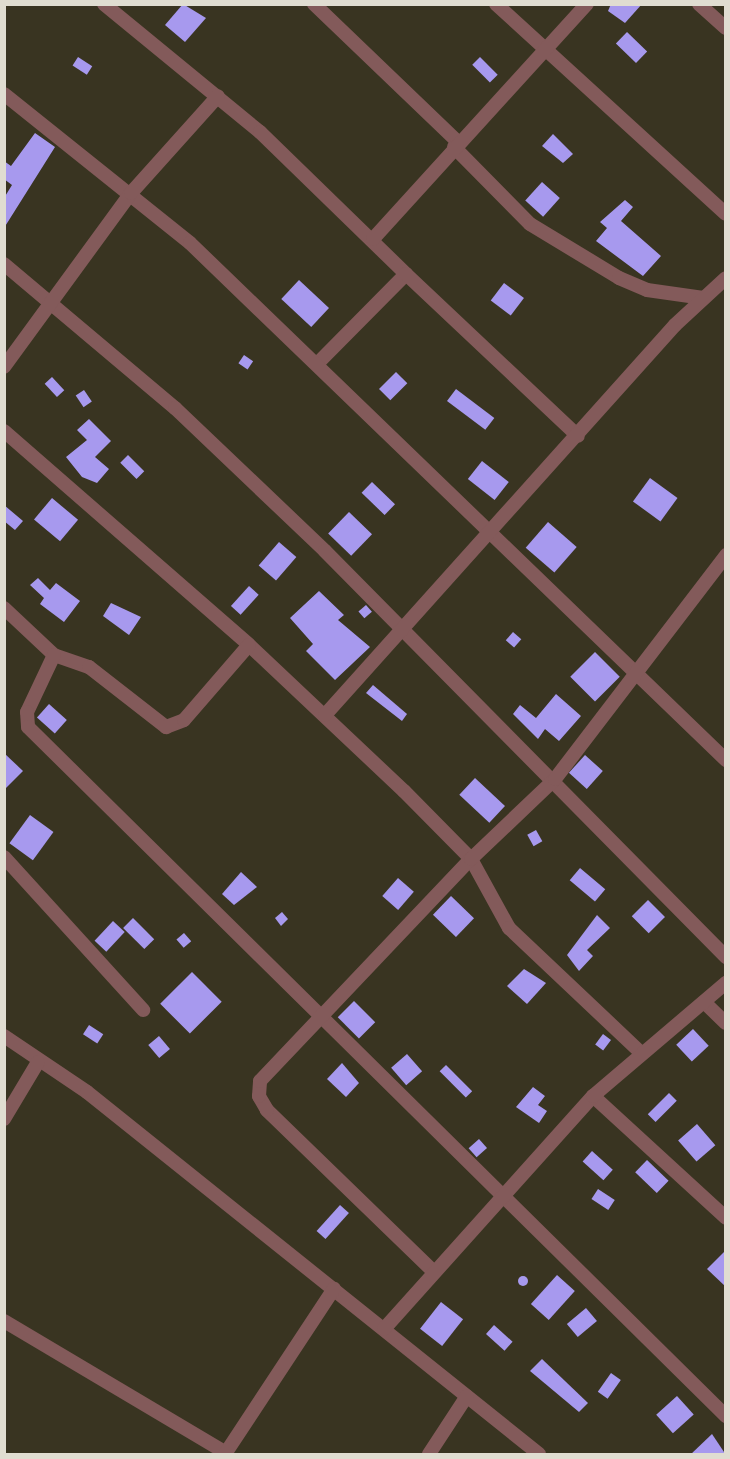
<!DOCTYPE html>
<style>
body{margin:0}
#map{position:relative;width:730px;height:1459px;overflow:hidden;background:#393421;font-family:"Varela Round",sans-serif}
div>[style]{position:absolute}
.building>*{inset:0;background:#a799ee;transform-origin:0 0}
.round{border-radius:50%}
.minor>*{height:14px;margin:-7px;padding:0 7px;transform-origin:7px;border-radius:7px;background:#835a5a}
span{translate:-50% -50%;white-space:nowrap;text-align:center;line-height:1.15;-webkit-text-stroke:6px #1e1c13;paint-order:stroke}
.frame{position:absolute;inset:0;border:6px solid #e0ddd1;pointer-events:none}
</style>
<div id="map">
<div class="building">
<div style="clip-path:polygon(183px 4px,206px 18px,185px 42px,165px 25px)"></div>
<div style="clip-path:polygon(611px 4px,642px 4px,625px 23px,608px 11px)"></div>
<div style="left:627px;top:32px;width:28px;height:16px;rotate:44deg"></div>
<div style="left:78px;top:57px;width:17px;height:10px;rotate:33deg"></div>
<div style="left:480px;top:57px;width:25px;height:11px;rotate:45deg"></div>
<div style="clip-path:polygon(35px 133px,55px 147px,4px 228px,4px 198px,12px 185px,4px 179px,4px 161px,11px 166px)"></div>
<div style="clip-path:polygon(553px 134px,573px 154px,563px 163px,542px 146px)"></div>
<div style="left:542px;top:182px;width:24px;height:25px;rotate:42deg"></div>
<div style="clip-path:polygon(625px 200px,633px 207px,621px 221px,661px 256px,643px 276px,596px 241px,607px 228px,600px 222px)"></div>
<div style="left:299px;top:280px;width:41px;height:26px;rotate:43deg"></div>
<div style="left:504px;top:283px;width:25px;height:22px;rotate:37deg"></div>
<div style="left:244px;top:355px;width:11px;height:10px;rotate:34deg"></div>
<div style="left:396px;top:372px;width:16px;height:24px;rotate:45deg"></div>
<div style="left:52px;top:377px;width:18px;height:10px;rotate:47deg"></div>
<div style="left:456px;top:389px;width:48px;height:15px;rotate:37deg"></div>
<div style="left:84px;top:390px;width:14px;height:10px;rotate:56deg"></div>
<div style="clip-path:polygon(89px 419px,111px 441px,95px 457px,109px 469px,97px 483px,82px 477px,66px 457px,87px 440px,77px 430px)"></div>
<div style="left:128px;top:455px;width:23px;height:11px;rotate:45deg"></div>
<div style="left:482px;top:461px;width:34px;height:23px;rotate:38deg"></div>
<div style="left:650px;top:478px;width:34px;height:29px;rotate:36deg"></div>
<div style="left:372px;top:482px;width:32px;height:15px;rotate:44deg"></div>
<div style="left:52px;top:498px;width:34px;height:28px;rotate:40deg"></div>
<div style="clip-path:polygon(4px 505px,23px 521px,15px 530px,4px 521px)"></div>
<div style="left:349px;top:512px;width:32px;height:30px;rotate:44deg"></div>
<div style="left:548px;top:522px;width:38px;height:34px;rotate:41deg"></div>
<div style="left:279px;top:542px;width:23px;height:31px;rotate:41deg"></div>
<div style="clip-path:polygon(38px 578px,50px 590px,56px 583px,80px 601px,64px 622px,40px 604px,44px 598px,30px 585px)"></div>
<div style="left:249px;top:586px;width:13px;height:27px;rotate:42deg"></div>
<div style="clip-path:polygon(319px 591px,344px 615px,338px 620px,370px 647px,335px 680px,306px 651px,313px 644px,290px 618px)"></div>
<div style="clip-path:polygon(111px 603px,141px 617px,129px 635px,103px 616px)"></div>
<div style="left:366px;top:605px;width:9px;height:10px;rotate:49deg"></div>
<div style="left:513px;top:632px;width:11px;height:11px;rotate:41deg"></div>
<div style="left:595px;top:652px;width:35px;height:35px;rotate:45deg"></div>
<div style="clip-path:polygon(373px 685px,407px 714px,402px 721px,366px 693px)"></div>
<div style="clip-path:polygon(556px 694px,581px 716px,559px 741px,545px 729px,538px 739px,513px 714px,520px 705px,536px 718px)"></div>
<div style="left:49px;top:704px;width:24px;height:18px;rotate:42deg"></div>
<div style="clip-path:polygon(4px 753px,23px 771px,4px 790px)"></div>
<div style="left:585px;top:755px;width:24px;height:24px;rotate:42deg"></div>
<div style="left:475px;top:778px;width:41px;height:23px;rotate:43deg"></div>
<div style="left:30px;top:815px;width:29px;height:35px;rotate:36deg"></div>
<div style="left:536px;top:830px;width:13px;height:10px;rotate:61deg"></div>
<div style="left:580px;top:868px;width:33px;height:16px;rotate:40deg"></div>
<div style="clip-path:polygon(241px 872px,257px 887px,234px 905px,222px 894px)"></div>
<div style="left:398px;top:878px;width:21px;height:24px;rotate:41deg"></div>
<div style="left:451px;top:896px;width:32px;height:26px;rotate:44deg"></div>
<div style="left:648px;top:900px;width:24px;height:23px;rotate:45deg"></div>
<div style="clip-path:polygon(282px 912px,288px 919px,281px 926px,275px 918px)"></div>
<div style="clip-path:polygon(597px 915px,610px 928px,587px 950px,593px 956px,579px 971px,567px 955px)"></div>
<div style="left:133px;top:918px;width:30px;height:14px;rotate:45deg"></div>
<div style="left:113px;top:921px;width:16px;height:27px;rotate:43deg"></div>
<div style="left:184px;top:933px;width:11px;height:10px;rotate:49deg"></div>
<div style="clip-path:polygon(524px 969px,546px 983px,527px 1004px,507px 986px)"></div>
<div style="left:192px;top:972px;width:42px;height:45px;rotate:45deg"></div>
<div style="left:354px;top:1001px;width:30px;height:23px;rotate:45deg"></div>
<div style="left:89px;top:1025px;width:17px;height:11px;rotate:33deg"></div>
<div style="left:693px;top:1029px;width:23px;height:23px;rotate:47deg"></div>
<div style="left:603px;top:1034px;width:10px;height:13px;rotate:37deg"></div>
<div style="left:159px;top:1036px;width:17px;height:14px;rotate:50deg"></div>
<div style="left:407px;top:1054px;width:23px;height:21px;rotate:49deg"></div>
<div style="clip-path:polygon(342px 1063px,359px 1083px,346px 1097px,327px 1079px)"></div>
<div style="left:446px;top:1065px;width:37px;height:9px;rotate:45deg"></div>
<div style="clip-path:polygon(533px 1087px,545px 1096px,538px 1105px,547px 1111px,539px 1123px,516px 1107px)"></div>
<div style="left:669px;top:1093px;width:11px;height:30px;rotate:45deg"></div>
<div style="left:697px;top:1124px;width:28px;height:25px;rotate:49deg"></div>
<div style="left:479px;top:1139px;width:12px;height:14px;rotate:48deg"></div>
<div style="left:592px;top:1151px;width:28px;height:14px;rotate:42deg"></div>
<div style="left:647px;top:1160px;width:30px;height:17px;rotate:44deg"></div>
<div style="left:598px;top:1189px;width:20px;height:12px;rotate:33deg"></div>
<div style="left:340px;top:1205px;width:12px;height:35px;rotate:42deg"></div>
<div style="clip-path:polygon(726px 1250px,726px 1287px,707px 1269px)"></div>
<div style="left:557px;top:1275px;width:24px;height:39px;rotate:42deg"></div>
<div class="round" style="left:518px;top:1276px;width:10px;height:10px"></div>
<div style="left:441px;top:1302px;width:28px;height:34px;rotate:38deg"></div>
<div style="left:586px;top:1308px;width:17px;height:25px;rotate:50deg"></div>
<div style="left:494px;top:1325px;width:25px;height:12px;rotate:42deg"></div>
<div style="clip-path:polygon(542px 1359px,588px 1403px,579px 1412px,530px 1371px)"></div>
<div style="left:611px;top:1373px;width:12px;height:23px;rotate:35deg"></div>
<div style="left:677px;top:1396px;width:25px;height:28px;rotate:48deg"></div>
<div style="clip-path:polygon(712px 1434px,726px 1455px,690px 1455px)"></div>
</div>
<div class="minor">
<div style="left:104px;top:4px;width:202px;rotate:39.4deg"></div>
<div style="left:260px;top:132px;width:204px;rotate:44.2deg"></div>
<div style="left:406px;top:274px;width:125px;rotate:134.7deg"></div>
<div style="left:314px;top:4px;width:199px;rotate:43.8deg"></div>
<div style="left:496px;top:4px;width:311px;rotate:42.4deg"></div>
<div style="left:699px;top:4px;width:36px;rotate:42deg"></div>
<div style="left:4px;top:94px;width:238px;rotate:38.7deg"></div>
<div style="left:190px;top:243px;width:745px;rotate:43.97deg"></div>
<div style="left:454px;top:147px;width:108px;rotate:45.4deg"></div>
<div style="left:530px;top:224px;width:104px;rotate:31.2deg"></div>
<div style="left:619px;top:278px;width:30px;rotate:23deg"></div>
<div style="left:647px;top:290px;width:57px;rotate:8.1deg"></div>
<div style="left:373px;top:239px;width:318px;rotate:-47.7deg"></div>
<div style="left:4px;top:264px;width:224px;rotate:40.1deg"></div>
<div style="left:175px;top:408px;width:207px;rotate:43.6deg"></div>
<div style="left:325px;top:551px;width:571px;rotate:45.35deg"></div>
<div style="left:406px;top:274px;width:236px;rotate:43.3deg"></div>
<div style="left:4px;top:367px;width:215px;rotate:-53.9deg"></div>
<div style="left:131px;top:193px;width:130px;rotate:-48.1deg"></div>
<div style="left:4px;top:431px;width:325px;rotate:41.1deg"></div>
<div style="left:249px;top:645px;width:213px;rotate:43.3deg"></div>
<div style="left:404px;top:791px;width:95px;rotate:45.4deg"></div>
<div style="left:471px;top:859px;width:79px;rotate:61.2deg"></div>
<div style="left:509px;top:928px;width:179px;rotate:43.4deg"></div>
<div style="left:4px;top:608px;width:69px;rotate:43.2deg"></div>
<div style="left:54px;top:655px;width:37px;rotate:19deg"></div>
<div style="left:89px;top:667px;width:98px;rotate:37.9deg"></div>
<div style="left:166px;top:727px;width:19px;rotate:-21deg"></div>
<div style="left:184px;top:720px;width:99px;rotate:-49.1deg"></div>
<div style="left:54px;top:655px;width:63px;rotate:115.3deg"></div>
<div style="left:27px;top:712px;width:15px;rotate:86deg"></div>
<div style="left:28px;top:727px;width:981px;rotate:44.63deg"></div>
<div style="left:325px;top:715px;width:524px;rotate:-48.09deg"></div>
<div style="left:675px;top:325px;width:69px;rotate:-42.7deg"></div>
<div style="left:4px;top:857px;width:207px;rotate:47.7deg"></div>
<div style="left:704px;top:1002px;width:30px;rotate:44deg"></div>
<div style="left:4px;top:1036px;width:100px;rotate:34deg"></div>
<div style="left:87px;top:1092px;width:579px;rotate:38.69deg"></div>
<div style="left:593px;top:1096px;width:180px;rotate:42.5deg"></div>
<div style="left:4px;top:1119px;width:66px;rotate:-59.2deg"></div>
<div style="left:434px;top:1272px;width:233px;rotate:-135.9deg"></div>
<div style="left:267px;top:1110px;width:16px;rotate:-120deg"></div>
<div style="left:259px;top:1096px;width:15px;rotate:-86deg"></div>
<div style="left:260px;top:1081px;width:306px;rotate:-46.5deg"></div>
<div style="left:471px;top:859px;width:116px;rotate:-43.6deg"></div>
<div style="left:555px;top:779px;width:282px;rotate:-52.6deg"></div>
<div style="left:4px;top:1321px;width:258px;rotate:30.7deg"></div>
<div style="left:384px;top:1329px;width:313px;rotate:-48.1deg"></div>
<div style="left:593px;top:1096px;width:175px;rotate:-40.4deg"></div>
<div style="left:225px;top:1454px;width:198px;rotate:-56.6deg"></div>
<div style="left:429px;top:1454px;width:69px;rotate:-56.8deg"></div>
</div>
<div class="frame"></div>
</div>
